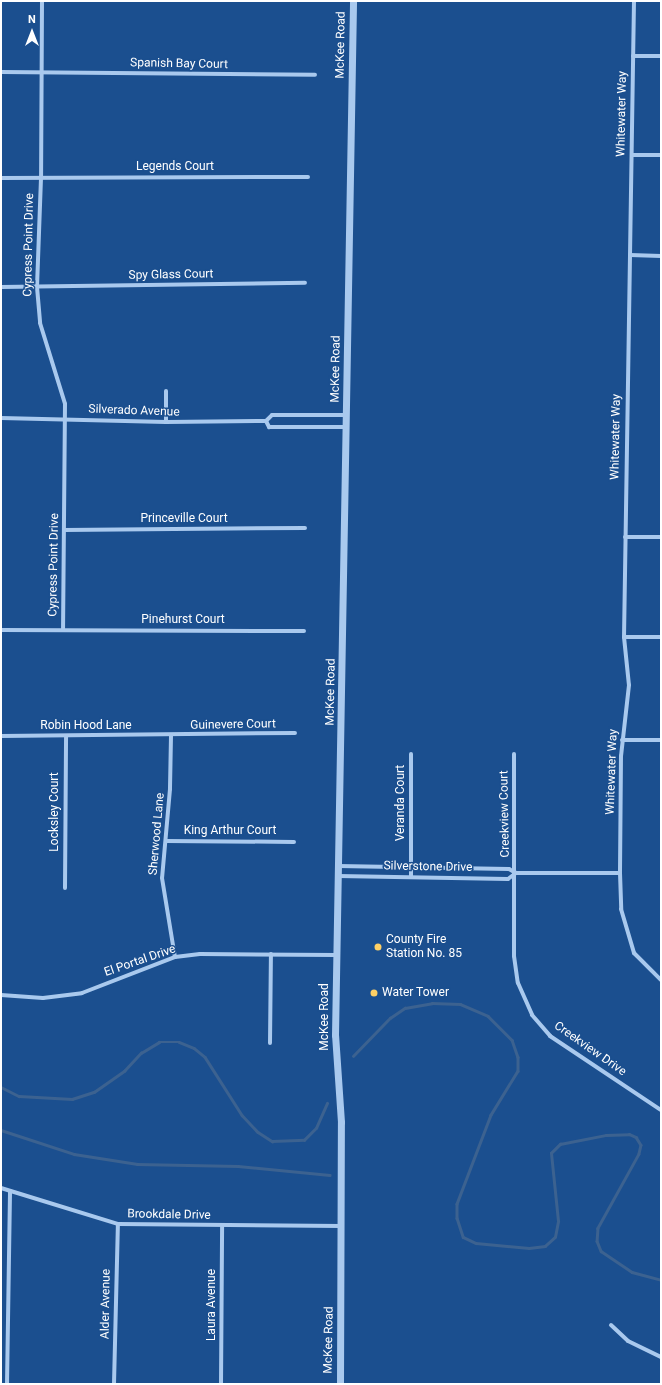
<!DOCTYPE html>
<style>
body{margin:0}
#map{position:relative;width:662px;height:1385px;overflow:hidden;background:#1b4f8f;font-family:Roboto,sans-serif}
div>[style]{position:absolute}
.stream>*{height:2.5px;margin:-1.25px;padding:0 1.25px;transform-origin:1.25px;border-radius:1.25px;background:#3c6290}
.minor>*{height:4px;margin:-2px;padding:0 2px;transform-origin:2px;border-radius:2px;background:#a9c9ee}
.tertiary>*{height:7px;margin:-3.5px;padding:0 3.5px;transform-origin:3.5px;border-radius:3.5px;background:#a9c9ee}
.dots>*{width:11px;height:11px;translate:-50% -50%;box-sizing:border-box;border:2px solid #1b4f8f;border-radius:50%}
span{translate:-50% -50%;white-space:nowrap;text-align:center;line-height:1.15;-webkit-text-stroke:3px #1b4f8f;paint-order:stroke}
.street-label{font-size:12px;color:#fff}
.poi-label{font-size:12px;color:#fff}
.left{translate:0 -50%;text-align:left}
.frame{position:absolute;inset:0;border:2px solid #fff;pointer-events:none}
.north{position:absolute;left:12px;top:12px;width:40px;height:40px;-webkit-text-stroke:3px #1b4f8f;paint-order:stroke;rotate:0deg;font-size:11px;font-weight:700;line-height:16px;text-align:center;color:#fff}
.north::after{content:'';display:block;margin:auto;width:14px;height:18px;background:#fff;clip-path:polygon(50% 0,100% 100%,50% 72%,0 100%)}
</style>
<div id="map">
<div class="stream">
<div style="left:353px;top:1056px;width:53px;rotate:-45.8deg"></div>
<div style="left:390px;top:1018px;width:18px;rotate:-34deg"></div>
<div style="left:405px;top:1008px;width:27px;rotate:-10deg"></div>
<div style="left:432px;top:1003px;width:28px;rotate:2deg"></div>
<div style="left:460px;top:1004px;width:30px;rotate:23deg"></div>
<div style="left:488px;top:1016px;width:34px;rotate:45deg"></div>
<div style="left:512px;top:1040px;width:18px;rotate:71deg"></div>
<div style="left:518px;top:1057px;width:14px;rotate:90deg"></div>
<div style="left:518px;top:1071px;width:52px;rotate:121.5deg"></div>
<div style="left:491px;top:1115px;width:95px;rotate:110.9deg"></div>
<div style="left:457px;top:1204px;width:14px;rotate:90deg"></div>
<div style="left:457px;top:1218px;width:20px;rotate:72deg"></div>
<div style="left:463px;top:1237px;width:14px;rotate:25deg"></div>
<div style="left:476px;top:1243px;width:53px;rotate:5.4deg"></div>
<div style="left:529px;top:1248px;width:16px;rotate:-7deg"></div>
<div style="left:545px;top:1246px;width:13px;rotate:-42deg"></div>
<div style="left:555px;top:1237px;width:16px;rotate:-79deg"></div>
<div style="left:558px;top:1221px;width:68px;rotate:-95.9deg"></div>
<div style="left:551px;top:1153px;width:13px;rotate:-45deg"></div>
<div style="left:560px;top:1144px;width:47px;rotate:-11.1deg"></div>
<div style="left:606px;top:1135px;width:23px;rotate:-2deg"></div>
<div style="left:629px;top:1134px;width:8px;rotate:23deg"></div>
<div style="left:636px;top:1137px;width:9px;rotate:58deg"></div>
<div style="left:641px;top:1145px;width:9px;rotate:103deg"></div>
<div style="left:639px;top:1154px;width:85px;rotate:119deg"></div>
<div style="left:598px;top:1228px;width:13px;rotate:94deg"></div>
<div style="left:597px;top:1241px;width:11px;rotate:68deg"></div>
<div style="left:601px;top:1251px;width:37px;rotate:34deg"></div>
<div style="left:632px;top:1272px;width:30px;rotate:15deg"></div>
<div style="left:1px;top:1087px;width:20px;rotate:27deg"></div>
<div style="left:19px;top:1096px;width:53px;rotate:3.2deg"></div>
<div style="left:72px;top:1099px;width:23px;rotate:-18deg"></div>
<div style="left:94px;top:1092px;width:37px;rotate:-35deg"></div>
<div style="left:124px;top:1071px;width:25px;rotate:-47deg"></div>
<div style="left:141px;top:1053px;width:21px;rotate:-31deg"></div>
<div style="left:159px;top:1042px;width:20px"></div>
<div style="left:179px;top:1042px;width:16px;rotate:22deg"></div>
<div style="left:194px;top:1048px;width:14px;rotate:39deg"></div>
<div style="left:205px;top:1057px;width:69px;rotate:57.5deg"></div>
<div style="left:242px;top:1115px;width:23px;rotate:47deg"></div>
<div style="left:258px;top:1132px;width:17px;rotate:33deg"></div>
<div style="left:272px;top:1141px;width:32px;rotate:-2deg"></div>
<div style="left:304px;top:1140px;width:17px;rotate:-45deg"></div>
<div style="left:316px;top:1128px;width:27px;rotate:-66deg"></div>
<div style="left:1px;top:1130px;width:77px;rotate:18.2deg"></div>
<div style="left:74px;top:1154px;width:64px;rotate:9deg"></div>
<div style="left:137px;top:1164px;width:101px;rotate:1.1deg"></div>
<div style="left:238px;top:1166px;width:92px;rotate:5.6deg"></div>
</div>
<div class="minor">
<div style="left:42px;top:1px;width:177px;rotate:90.3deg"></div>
<div style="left:41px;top:178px;width:109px;rotate:92.1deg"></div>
<div style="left:37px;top:287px;width:36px;rotate:85deg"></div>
<div style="left:40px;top:323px;width:85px;rotate:72.8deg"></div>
<div style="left:65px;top:404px;width:226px;rotate:90.5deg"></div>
<div style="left:634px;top:1px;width:636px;rotate:90.9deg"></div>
<div style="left:624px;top:637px;width:48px;rotate:84.1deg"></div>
<div style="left:629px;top:685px;width:71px;rotate:96.4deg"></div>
<div style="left:621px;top:756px;width:117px;rotate:90.5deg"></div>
<div style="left:620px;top:873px;width:36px;rotate:88deg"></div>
<div style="left:621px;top:909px;width:46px;rotate:73.5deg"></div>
<div style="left:634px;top:953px;width:38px;rotate:45deg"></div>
<div style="left:633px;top:56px;width:28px"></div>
<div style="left:1px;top:72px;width:314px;rotate:0.5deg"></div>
<div style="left:632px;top:155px;width:29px"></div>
<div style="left:1px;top:178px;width:307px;rotate:-0.2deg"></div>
<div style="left:630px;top:255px;width:31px;rotate:2deg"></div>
<div style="left:1px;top:287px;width:304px;rotate:-0.8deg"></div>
<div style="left:166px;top:391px;width:31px;rotate:90deg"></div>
<div style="left:1px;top:418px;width:165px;rotate:1.4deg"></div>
<div style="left:166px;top:422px;width:100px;rotate:-0.6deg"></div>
<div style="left:266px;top:421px;width:8px;rotate:-45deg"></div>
<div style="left:272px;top:415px;width:74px"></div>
<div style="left:266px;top:421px;width:7px;rotate:63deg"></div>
<div style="left:269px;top:427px;width:77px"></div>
<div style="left:64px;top:530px;width:241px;rotate:-0.5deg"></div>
<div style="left:625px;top:537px;width:36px"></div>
<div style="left:1px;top:630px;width:303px;rotate:0.2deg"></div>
<div style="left:624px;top:637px;width:37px"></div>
<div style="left:1px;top:736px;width:294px;rotate:-0.6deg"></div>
<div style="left:171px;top:736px;width:53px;rotate:91.1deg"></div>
<div style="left:170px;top:789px;width:89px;rotate:95.1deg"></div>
<div style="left:162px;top:878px;width:80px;rotate:80.7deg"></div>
<div style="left:622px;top:740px;width:39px"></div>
<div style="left:514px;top:754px;width:202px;rotate:90deg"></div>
<div style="left:514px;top:956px;width:27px;rotate:82deg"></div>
<div style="left:518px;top:983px;width:35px;rotate:66deg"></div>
<div style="left:532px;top:1015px;width:28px;rotate:49deg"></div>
<div style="left:550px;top:1036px;width:133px;rotate:33.7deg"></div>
<div style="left:166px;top:841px;width:128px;rotate:0.4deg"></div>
<div style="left:338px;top:866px;width:171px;rotate:1deg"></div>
<div style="left:509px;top:869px;width:8px;rotate:30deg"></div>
<div style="left:338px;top:876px;width:170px;rotate:1deg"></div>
<div style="left:508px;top:879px;width:10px;rotate:-37deg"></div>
<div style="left:516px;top:873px;width:104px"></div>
<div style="left:411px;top:877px;width:123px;rotate:-90deg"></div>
<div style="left:65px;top:888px;width:152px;rotate:-89.6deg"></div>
<div style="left:1px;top:995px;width:42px;rotate:4.1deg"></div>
<div style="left:43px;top:998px;width:39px;rotate:-7deg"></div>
<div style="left:82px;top:993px;width:100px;rotate:-21.2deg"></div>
<div style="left:175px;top:957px;width:25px;rotate:-7deg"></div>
<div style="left:200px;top:954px;width:136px;rotate:0.4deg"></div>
<div style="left:270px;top:1043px;width:89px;rotate:-89.4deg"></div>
<div style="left:1px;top:1188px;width:122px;rotate:17.1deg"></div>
<div style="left:118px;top:1224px;width:223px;rotate:0.5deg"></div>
<div style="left:611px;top:1325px;width:23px;rotate:43deg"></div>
<div style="left:628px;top:1341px;width:37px;rotate:26deg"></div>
<div style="left:7px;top:1384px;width:193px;rotate:-89.1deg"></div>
<div style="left:114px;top:1384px;width:160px;rotate:-88.6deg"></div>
<div style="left:221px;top:1384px;width:158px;rotate:-89.6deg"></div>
</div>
<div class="tertiary">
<div style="left:340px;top:1384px;width:262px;rotate:-89.8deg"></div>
<div style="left:341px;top:1122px;width:87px;rotate:-93.9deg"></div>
<div style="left:335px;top:1035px;width:1034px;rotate:-89deg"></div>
</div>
<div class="dots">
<div style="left:378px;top:947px;background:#ffd166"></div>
<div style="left:374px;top:993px;background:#ffd166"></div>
</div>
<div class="street-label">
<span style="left:341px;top:45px;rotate:-89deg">McKee Road</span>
<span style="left:179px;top:64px;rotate:1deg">Spanish Bay Court</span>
<span style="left:622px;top:114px;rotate:-89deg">Whitewater Way</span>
<span style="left:175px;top:167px">Legends Court</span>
<span style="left:29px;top:245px;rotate:-89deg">Cypress Point Drive</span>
<span style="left:171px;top:275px;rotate:-1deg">Spy Glass Court</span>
<span style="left:336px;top:369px;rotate:-89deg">McKee Road</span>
<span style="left:134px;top:411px;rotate:2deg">Silverado Avenue</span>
<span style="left:616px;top:437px;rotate:-89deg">Whitewater Way</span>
<span style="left:184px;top:519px">Princeville Court</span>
<span style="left:54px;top:565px;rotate:-89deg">Cypress Point Drive</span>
<span style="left:183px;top:620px">Pinehurst Court</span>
<span style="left:331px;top:692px;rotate:-89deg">McKee Road</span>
<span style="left:233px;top:725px;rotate:-1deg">Guinevere Court</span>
<span style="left:86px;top:726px">Robin Hood Lane</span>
<span style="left:612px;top:772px;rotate:-88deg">Whitewater Way</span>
<span style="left:401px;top:803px;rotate:-90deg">Veranda Court</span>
<span style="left:55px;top:812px;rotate:-90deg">Locksley Court</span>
<span style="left:505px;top:814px;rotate:-91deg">Creekview Court</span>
<span style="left:230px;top:831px">King Arthur Court</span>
<span style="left:157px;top:834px;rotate:-85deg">Sherwood Lane</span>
<span style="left:428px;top:867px;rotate:1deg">Silverstone Drive</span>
<span style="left:140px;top:961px;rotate:-19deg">El Portal Drive</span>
<span style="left:325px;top:1017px;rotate:-90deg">McKee Road</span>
<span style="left:590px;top:1049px;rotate:35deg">Creekview Drive</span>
<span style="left:169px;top:1215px;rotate:1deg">Brookdale Drive</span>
<span style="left:106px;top:1304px;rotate:-89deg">Alder Avenue</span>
<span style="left:212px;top:1305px;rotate:-90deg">Laura Avenue</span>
<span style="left:329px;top:1340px;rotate:-89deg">McKee Road</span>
</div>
<div class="poi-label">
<span class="left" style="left:386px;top:947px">County Fire<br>Station No. 85</span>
<span class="left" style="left:382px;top:993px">Water Tower</span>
</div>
<div class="frame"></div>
<div class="north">N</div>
</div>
